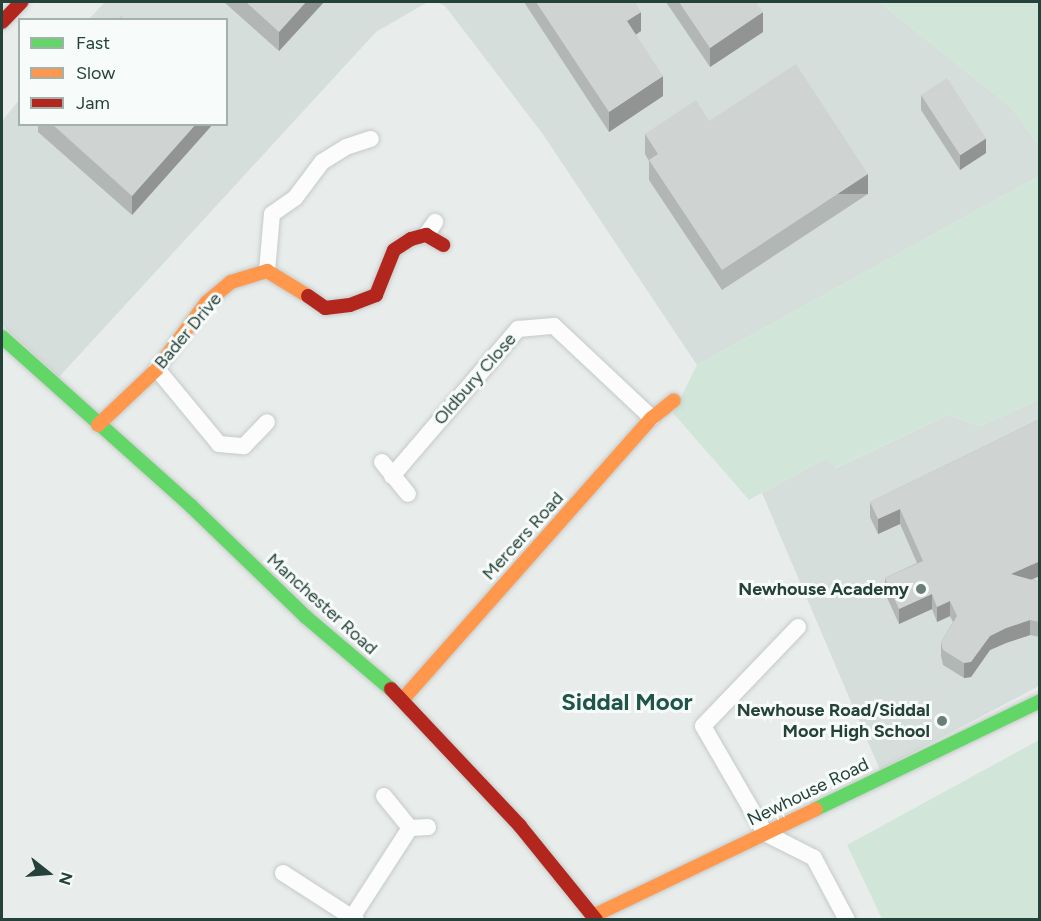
<!DOCTYPE html>
<style>
body{margin:0}
#map{position:relative;width:1041px;height:921px;overflow:hidden;background:#e8edeb;font-family:Figtree,sans-serif}
div>[style]{position:absolute}
.built>*{inset:0;background:#d6dedb}
.green>*{inset:0;background:#d1e6d8}
.roads{filter:drop-shadow(0 0 2px #c5cac8) drop-shadow(0 0 2px #c5cac8)}
.street>*{height:16px;margin:-8px;padding:0 8px;transform-origin:8px;border-radius:8px;background:#fcfcfc}
.fast>*{height:14px;margin:-7px;padding:0 7px;transform-origin:7px;border-radius:7px;background:#63d668}
.slow>*{height:14px;margin:-7px;padding:0 7px;transform-origin:7px;border-radius:7px;background:#ff974d}
.jam>*{height:14px;margin:-7px;padding:0 7px;transform-origin:7px;border-radius:7px;background:#b3261e}
.wall>*{inset:0;background:#b2b6b5}
.shaded-wall>*{inset:0;background:#919493;transform-origin:0 0}
.building>*{inset:0;background:#cfd4d2;transform-origin:0 0}
.dots>*{width:16px;height:16px;translate:-50% -50%;box-sizing:border-box;border:3px solid #f7fbf9;border-radius:50%}
span{translate:-50% -50%;white-space:nowrap;text-align:center;line-height:1.15;-webkit-text-stroke:6px #f7fbf9;paint-order:stroke}
.street-label{font-size:18px;color:#24423a}
.poi-label{font-size:18px;color:#24423a;font-weight:700}
.right{translate:-100% -50%;text-align:right}
.district-label{font-size:24px;color:#1f5548;font-weight:700}
.frame{position:absolute;inset:0;border:3px solid #24423a;pointer-events:none}
.legend{position:absolute;left:18px;top:18px;width:210px;height:108px;box-sizing:border-box;background:#f7fbf9;border:2px solid #a3b1ad;margin:0;padding:8px 10px;list-style:none;font-size:18px;color:#24423a}
.legend li{display:flex;align-items:center;gap:12px;height:30px}
.legend b{width:30px;border:2px solid #a3b1ad}
.north{position:absolute;left:18px;top:843px;width:60px;height:60px;-webkit-text-stroke:4px #f7fbf9;paint-order:stroke;rotate:107deg;font-size:16px;font-weight:700;line-height:24px;text-align:center;color:#24423a}
.north::after{content:'';display:block;margin:auto;width:21px;height:27px;background:#24423a;clip-path:polygon(50% 0,100% 100%,50% 72%,0 100%)}
</style>
<div id="map">
<div class="built">
<div style="clip-path:polygon(105px 2px,428px 2px,376px 32px,59px 377px,2px 325px,2px 121px,19px 100px,20px 124px,226px 124px,226px 20px,89px 19px)"></div>
<div style="clip-path:polygon(436px 2px,879px 2px,1012px 108px,1039px 145px,1039px 176px,697px 365px,542px 133px,445px 6px)"></div>
<div style="clip-path:polygon(1039px 400px,1039px 686px,880px 770px,762px 493px,826px 458px,836px 468px,948px 415px,980px 426px)"></div>
</div>
<div class="green">
<div style="clip-path:polygon(879px 2px,1039px 2px,1039px 145px,1012px 108px)"></div>
<div style="clip-path:polygon(1039px 176px,1039px 400px,980px 426px,948px 415px,835px 468px,826px 458px,749px 500px,673px 413px,697px 365px)"></div>
<div style="clip-path:polygon(1039px 740px,1039px 919px,882px 919px,847px 845px)"></div>
</div>
<div class="roads">
<div class="street">
<div style="left:426px;top:235px;width:16px;rotate:-55deg"></div>
<div style="left:267px;top:271px;width:57px;rotate:-85deg"></div>
<div style="left:272px;top:214px;width:28px;rotate:-35deg"></div>
<div style="left:295px;top:198px;width:45px;rotate:-53.1deg"></div>
<div style="left:322px;top:162px;width:28px;rotate:-32deg"></div>
<div style="left:346px;top:147px;width:26px;rotate:-18deg"></div>
<div style="left:157px;top:369px;width:97px;rotate:50.4deg"></div>
<div style="left:219px;top:444px;width:25px;rotate:5deg"></div>
<div style="left:244px;top:446px;width:33px;rotate:-46deg"></div>
<div style="left:382px;top:462px;width:41px;rotate:50.9deg"></div>
<div style="left:392px;top:476px;width:194px;rotate:-49.4deg"></div>
<div style="left:518px;top:329px;width:36px;rotate:-5deg"></div>
<div style="left:554px;top:326px;width:134px;rotate:43.2deg"></div>
<div style="left:798px;top:627px;width:137px;rotate:133.8deg"></div>
<div style="left:703px;top:726px;width:124px;rotate:59.9deg"></div>
<div style="left:765px;top:833px;width:55px;rotate:27deg"></div>
<div style="left:814px;top:858px;width:70px;rotate:62deg"></div>
<div style="left:384px;top:796px;width:41px;rotate:50.9deg"></div>
<div style="left:410px;top:828px;width:18px;rotate:-3deg"></div>
<div style="left:283px;top:873px;width:87px;rotate:32.8deg"></div>
<div style="left:353px;top:916px;width:105px;rotate:-57.1deg"></div>
</div>
<div class="fast">
<div style="left:2px;top:337px;width:254px;rotate:41.8deg"></div>
<div style="left:191px;top:506px;width:160px;rotate:44deg"></div>
<div style="left:306px;top:617px;width:111px;rotate:40.3deg"></div>
<div style="left:816px;top:809px;width:249px;rotate:-25.7deg"></div>
</div>
<div class="slow">
<div style="left:98px;top:425px;width:81px;rotate:-43.5deg"></div>
<div style="left:157px;top:369px;width:84px;rotate:-53.3deg"></div>
<div style="left:207px;top:302px;width:31px;rotate:-40deg"></div>
<div style="left:231px;top:282px;width:38px;rotate:-17deg"></div>
<div style="left:267px;top:271px;width:48px;rotate:31.4deg"></div>
<div style="left:403px;top:699px;width:375px;rotate:-48.5deg"></div>
<div style="left:652px;top:418px;width:28px;rotate:-39deg"></div>
<div style="left:593px;top:916px;width:247px;rotate:-25.6deg"></div>
</div>
<div class="jam">
<div style="left:2px;top:22px;width:28px;rotate:-46deg"></div>
<div style="left:308px;top:296px;width:21px;rotate:35deg"></div>
<div style="left:325px;top:308px;width:25px;rotate:-7deg"></div>
<div style="left:350px;top:305px;width:28px;rotate:-21deg"></div>
<div style="left:376px;top:295px;width:48px;rotate:-68.2deg"></div>
<div style="left:394px;top:250px;width:20px;rotate:-33deg"></div>
<div style="left:411px;top:239px;width:16px;rotate:-15deg"></div>
<div style="left:426px;top:235px;width:20px;rotate:30deg"></div>
<div style="left:391px;top:689px;width:188px;rotate:46.7deg"></div>
<div style="left:520px;top:826px;width:121px;rotate:51deg"></div>
</div>
</div>
<div class="wall">
<div style="clip-path:polygon(224px 2px,324px 2px,279px 51px)"></div>
<div style="clip-path:polygon(524px 2px,635px 2px,641px 31px,636px 35px,663px 96px,609px 132px)"></div>
<div style="clip-path:polygon(666px 2px,756px 2px,763px 32px,710px 67px)"></div>
<div style="clip-path:polygon(921px 95px,986px 153px,960px 170px,921px 110px)"></div>
<div style="clip-path:polygon(709px 121px,868px 194px,722px 290px,649px 180px,649px 161px,645px 154px,645px 134px)"></div>
<div style="clip-path:polygon(38px 124px,213px 124px,132px 215px,38px 132px)"></div>
<div style="clip-path:polygon(1040px 419px,1031px 579px,1040px 582px,1040px 637px,1030px 635px,1006px 643px,990px 650px,971px 677px,964px 678px,943px 665px,941px 656px,941px 642px,953px 622px,950px 616px,937px 622px,932px 609px,899px 624px,885px 593px,885px 578px,917px 563px,900px 524px,878px 534px,870px 517px,870px 502px)"></div>
</div>
<div class="shaded-wall">
<div style="clip-path:polygon(306px 2px,324px 2px,279px 51px,279px 32px)"></div>
<div style="clip-path:polygon(641px 12px,641px 31px,627px 40px,627px 21px)"></div>
<div style="clip-path:polygon(763px 12px,763px 32px,710px 67px,710px 48px)"></div>
<div style="clip-path:polygon(663px 76px,663px 96px,609px 132px,609px 112px)"></div>
<div style="clip-path:polygon(196px 124px,213px 124px,132px 215px,132px 196px)"></div>
<div style="clip-path:polygon(986px 138px,986px 153px,960px 170px,960px 155px)"></div>
<div style="left:868px;top:174px;width:20px;height:175px;rotate:90deg"></div>
<div style="clip-path:polygon(900px 509px,900px 524px,878px 534px,878px 519px)"></div>
<div style="clip-path:polygon(1040px 561px,1040px 576px,1011px 588px,1011px 574px)"></div>
<div style="clip-path:polygon(932px 594px,932px 609px,899px 624px,899px 609px)"></div>
<div style="clip-path:polygon(950px 601px,950px 616px,937px 622px,937px 607px)"></div>
<div style="clip-path:polygon(1030px 620px,1030px 635px,1006px 643px,990px 650px,971px 677px,964px 678px,964px 663px,990px 636px,1006px 628px)"></div>
</div>
<div class="building">
<div style="clip-path:polygon(246px 2px,306px 2px,279px 32px)"></div>
<div style="clip-path:polygon(536px 2px,635px 2px,641px 12px,627px 21px,663px 76px,609px 112px)"></div>
<div style="clip-path:polygon(679px 2px,756px 2px,763px 12px,710px 48px)"></div>
<div style="clip-path:polygon(121px 15px,126px 20px,117px 20px)"></div>
<div style="clip-path:polygon(796px 64px,868px 174px,722px 270px,649px 160px,658px 154px,645px 134px,696px 100px,709px 121px)"></div>
<div style="left:947px;top:78px;width:72px;height:31px;rotate:57deg"></div>
<div style="clip-path:polygon(52px 124px,196px 124px,132px 196px)"></div>
<div style="clip-path:polygon(1040px 419px,1040px 561px,1011px 574px,1040px 582px,1040px 622px,1030px 620px,1006px 628px,990px 636px,971px 662px,964px 663px,943px 650px,941px 642px,957px 616px,950px 601px,937px 607px,932px 594px,899px 609px,885px 578px,923px 561px,900px 509px,878px 519px,870px 502px)"></div>
</div>
<div class="dots">
<div style="left:921px;top:589px;background:#697e78"></div>
<div style="left:942px;top:721px;background:#697e78"></div>
</div>
<div class="street-label">
<span style="left:188px;top:331px;rotate:-50deg">Bader Drive</span>
<span style="left:475px;top:379px;rotate:-49deg">Oldbury Close</span>
<span style="left:523px;top:536px;rotate:-48deg">Mercers Road</span>
<span style="left:322px;top:604px;rotate:42deg">Manchester Road</span>
<span style="left:808px;top:792px;rotate:-26deg">Newhouse Road</span>
</div>
<div class="poi-label">
<span class="right" style="left:909px;top:589px">Newhouse Academy</span>
<span class="right" style="left:930px;top:721px">Newhouse Road/Siddal<br>Moor High School</span>
</div>
<div class="district-label">
<span style="left:627px;top:702px">Siddal Moor</span>
</div>
<div class="frame"></div>
<ul class="legend">
<li><b style="height:8px;background:#63d668"></b>Fast</li>
<li><b style="height:8px;background:#ff974d"></b>Slow</li>
<li><b style="height:8px;background:#b3261e"></b>Jam</li>
</ul>
<div class="north">N</div>
</div>
